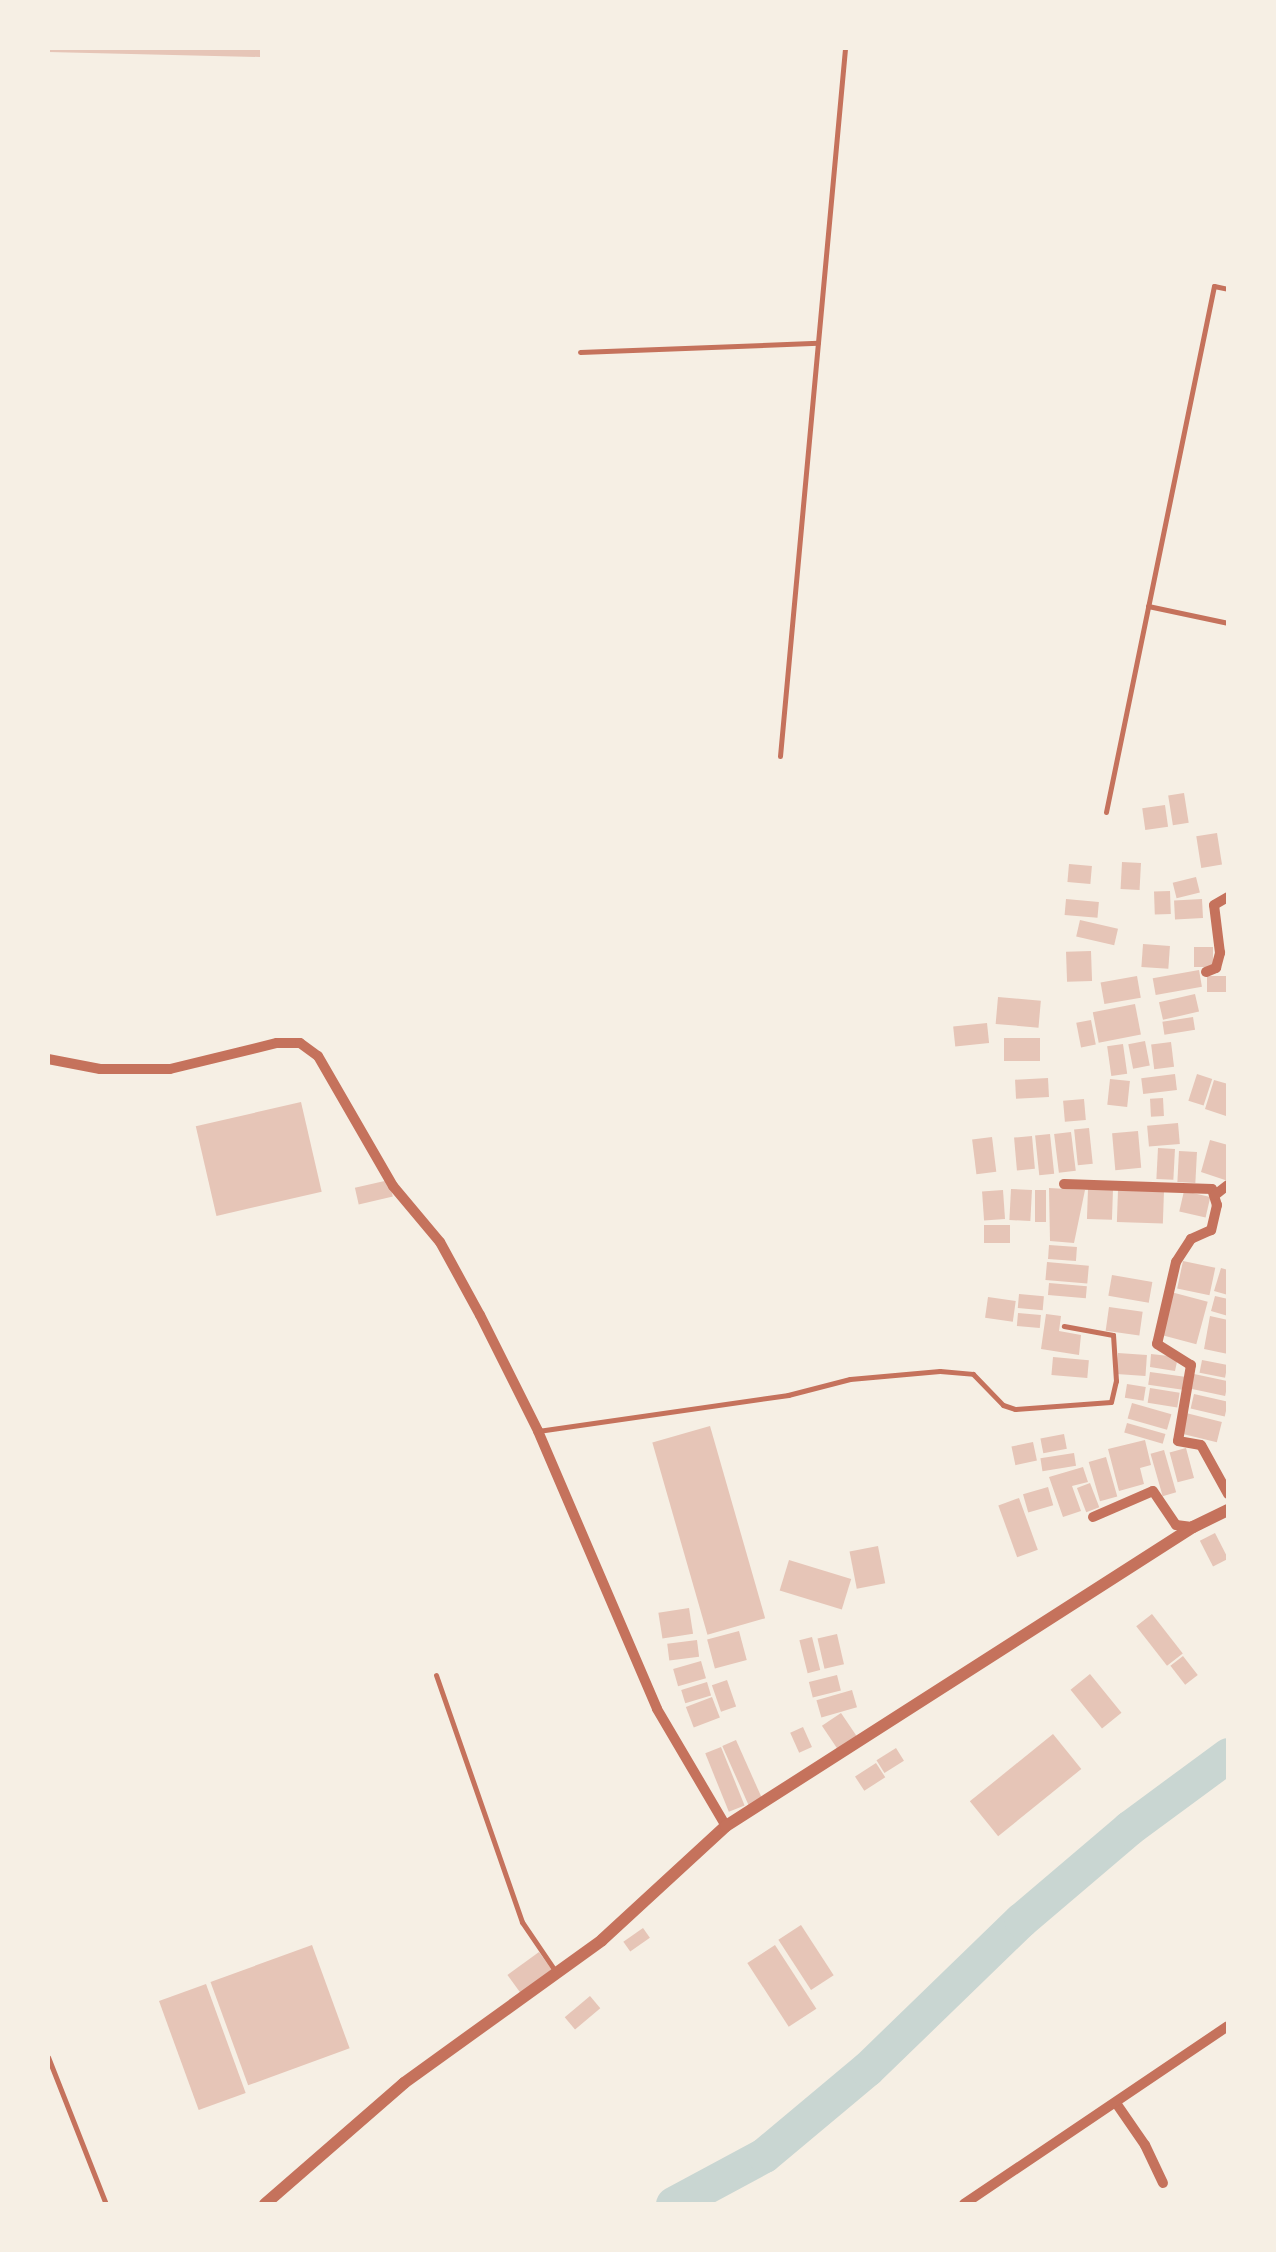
<!DOCTYPE html>
<style>
body{margin:0}
#map{position:relative;width:1276px;height:2252px;overflow:hidden;background:#f6efe4;font-family:"Archivo Narrow",sans-serif}
div>[style]{position:absolute}
.river>*{height:35px;margin:-17.5px;padding:0 17.5px;transform-origin:17.5px;border-radius:17.5px;background:#c9d6d2}
.building>*{inset:0;background:#e6c5b7;transform-origin:0 0}
.service>*{height:5px;margin:-2.5px;padding:0 2.5px;transform-origin:2.5px;border-radius:2.5px;background:#c5725c}
.minor>*{height:10px;margin:-5px;padding:0 5px;transform-origin:5px;border-radius:5px;background:#c5725c}
.tertiary>*{height:12px;margin:-6px;padding:0 6px;transform-origin:6px;border-radius:6px;background:#c5725c}
span{translate:-50% -50%;white-space:nowrap;text-align:center;line-height:1.15;-webkit-text-stroke:8px #f6efe4;paint-order:stroke}
.frame{position:absolute;inset:0;border:50px solid #f6efe4;pointer-events:none}
</style>
<div id="map">
<div class="river">
<div style="left:673px;top:2204px;width:103px;rotate:-28.3deg"></div>
<div style="left:764px;top:2155px;width:134px;rotate:-39.9deg"></div>
<div style="left:867px;top:2069px;width:214px;rotate:-44.1deg"></div>
<div style="left:1021px;top:1920px;width:142px;rotate:-40.4deg"></div>
<div style="left:1129px;top:1828px;width:123px;rotate:-36.4deg"></div>
</div>
<div class="building">
<div style="clip-path:polygon(48px 48px,260px 48px,260px 57px,48px 52px)"></div>
<div style="left:1184px;top:793px;width:30px;height:16px;rotate:81deg"></div>
<div style="left:1165px;top:805px;width:22px;height:23px;rotate:82deg"></div>
<div style="left:1217px;top:833px;width:32px;height:21px;rotate:81deg"></div>
<div style="left:1122px;top:862px;width:19px;height:27px;rotate:3deg"></div>
<div style="left:1069px;top:864px;width:23px;height:18px;rotate:5deg"></div>
<div style="left:1196px;top:877px;width:16px;height:24px;rotate:76deg"></div>
<div style="left:1170px;top:891px;width:23px;height:16px;rotate:88deg"></div>
<div style="left:1066px;top:899px;width:33px;height:16px;rotate:5deg"></div>
<div style="left:1202px;top:899px;width:19px;height:28px;rotate:87deg"></div>
<div style="left:1080px;top:920px;width:39px;height:17px;rotate:13deg"></div>
<div style="left:1143px;top:944px;width:27px;height:23px;rotate:4deg"></div>
<div style="left:1194px;top:947px;width:19px;height:20px"></div>
<div style="left:1091px;top:951px;width:30px;height:25px;rotate:88deg"></div>
<div style="left:1199px;top:970px;width:17px;height:47px;rotate:80deg"></div>
<div style="left:1137px;top:976px;width:22px;height:37px;rotate:80deg"></div>
<div style="left:1228px;top:976px;width:16px;height:21px;rotate:90deg"></div>
<div style="left:1195px;top:994px;width:18px;height:37px;rotate:77deg"></div>
<div style="left:998px;top:997px;width:43px;height:27px;rotate:5deg"></div>
<div style="left:1135px;top:1004px;width:31px;height:43px;rotate:79deg"></div>
<div style="left:1193px;top:1017px;width:13px;height:31px;rotate:81deg"></div>
<div style="left:1091px;top:1020px;width:25px;height:15px;rotate:79deg"></div>
<div style="left:987px;top:1023px;width:20px;height:34px;rotate:84deg"></div>
<div style="left:1004px;top:1038px;width:36px;height:23px"></div>
<div style="left:1145px;top:1041px;width:25px;height:17px;rotate:79deg"></div>
<div style="left:1171px;top:1042px;width:25px;height:20px;rotate:83deg"></div>
<div style="left:1123px;top:1044px;width:30px;height:16px;rotate:82deg"></div>
<div style="left:1175px;top:1074px;width:16px;height:34px;rotate:83deg"></div>
<div style="left:1197px;top:1074px;width:16px;height:28px;rotate:18deg"></div>
<div style="left:1048px;top:1078px;width:19px;height:33px;rotate:87deg"></div>
<div style="left:1110px;top:1079px;width:20px;height:26px;rotate:6deg"></div>
<div style="clip-path:polygon(1214px 1080px,1228px 1084px,1226px 1116px,1205px 1109px)"></div>
<div style="left:1163px;top:1098px;width:18px;height:13px;rotate:87deg"></div>
<div style="left:1084px;top:1099px;width:21px;height:21px;rotate:85deg"></div>
<div style="left:301px;top:1102px;width:92px;height:108px;rotate:77deg"></div>
<div style="left:1178px;top:1123px;width:21px;height:31px;rotate:85deg"></div>
<div style="left:1089px;top:1128px;width:36px;height:15px;rotate:84deg"></div>
<div style="left:1138px;top:1131px;width:37px;height:26px;rotate:85deg"></div>
<div style="left:1071px;top:1132px;width:39px;height:17px;rotate:83deg"></div>
<div style="left:1050px;top:1134px;width:40px;height:15px;rotate:84deg"></div>
<div style="left:1032px;top:1136px;width:33px;height:18px;rotate:85deg"></div>
<div style="left:992px;top:1137px;width:35px;height:20px;rotate:83deg"></div>
<div style="clip-path:polygon(1210px 1140px,1228px 1145px,1228px 1181px,1201px 1172px)"></div>
<div style="left:1158px;top:1148px;width:17px;height:31px;rotate:3deg"></div>
<div style="left:1179px;top:1151px;width:18px;height:31px;rotate:3deg"></div>
<div style="left:389px;top:1180px;width:17px;height:35px;rotate:77deg"></div>
<div style="clip-path:polygon(1049px 1188px,1085px 1190px,1074px 1243px,1050px 1241px)"></div>
<div style="left:1011px;top:1189px;width:21px;height:31px;rotate:3deg"></div>
<div style="left:1088px;top:1189px;width:25px;height:30px;rotate:2deg"></div>
<div style="left:1003px;top:1190px;width:29px;height:21px;rotate:86deg"></div>
<div style="left:1035px;top:1190px;width:11px;height:32px"></div>
<div style="left:1118px;top:1190px;width:46px;height:32px;rotate:2deg"></div>
<div style="left:1184px;top:1191px;width:27px;height:21px;rotate:13deg"></div>
<div style="left:984px;top:1225px;width:26px;height:18px"></div>
<div style="left:1049px;top:1245px;width:28px;height:14px;rotate:4deg"></div>
<div style="left:1183px;top:1261px;width:33px;height:28px;rotate:12deg"></div>
<div style="left:1047px;top:1262px;width:42px;height:18px;rotate:5deg"></div>
<div style="clip-path:polygon(1221px 1268px,1228px 1270px,1228px 1295px,1214px 1291px)"></div>
<div style="left:1112px;top:1275px;width:41px;height:21px;rotate:10deg"></div>
<div style="left:1049px;top:1283px;width:38px;height:12px;rotate:5deg"></div>
<div style="left:1171px;top:1292px;width:38px;height:44px;rotate:15deg"></div>
<div style="left:1019px;top:1294px;width:25px;height:14px;rotate:5deg"></div>
<div style="clip-path:polygon(1215px 1296px,1228px 1299px,1228px 1316px,1211px 1311px)"></div>
<div style="left:988px;top:1297px;width:28px;height:21px;rotate:8deg"></div>
<div style="left:1109px;top:1307px;width:34px;height:24px;rotate:8deg"></div>
<div style="left:1018px;top:1313px;width:23px;height:13px;rotate:5deg"></div>
<div style="clip-path:polygon(1046px 1314px,1061px 1316px,1059px 1331px,1081px 1335px,1079px 1355px,1041px 1349px)"></div>
<div style="clip-path:polygon(1210px 1316px,1228px 1320px,1228px 1354px,1204px 1349px)"></div>
<div style="left:1118px;top:1353px;width:29px;height:21px;rotate:4deg"></div>
<div style="clip-path:polygon(1151px 1354px,1178px 1357px,1175px 1371px,1150px 1367px)"></div>
<div style="left:1053px;top:1357px;width:36px;height:18px;rotate:5deg"></div>
<div style="left:1202px;top:1360px;width:26px;height:13px;rotate:11deg"></div>
<div style="left:1150px;top:1372px;width:35px;height:13px;rotate:8deg"></div>
<div style="left:1194px;top:1374px;width:35px;height:15px;rotate:12deg"></div>
<div style="left:1127px;top:1384px;width:19px;height:14px;rotate:9deg"></div>
<div style="left:1150px;top:1388px;width:30px;height:15px;rotate:9deg"></div>
<div style="left:1194px;top:1394px;width:35px;height:15px;rotate:13deg"></div>
<div style="left:1132px;top:1403px;width:41px;height:16px;rotate:16deg"></div>
<div style="left:1186px;top:1413px;width:37px;height:21px;rotate:14deg"></div>
<div style="left:1127px;top:1423px;width:40px;height:10px;rotate:16deg"></div>
<div style="left:710px;top:1426px;width:200px;height:60px;rotate:74deg"></div>
<div style="left:1064px;top:1434px;width:15px;height:24px;rotate:79deg"></div>
<div style="clip-path:polygon(1145px 1440px,1151px 1465px,1140px 1468px,1144px 1484px,1119px 1491px,1108px 1449px)"></div>
<div style="left:1033px;top:1442px;width:19px;height:22px;rotate:78deg"></div>
<div style="left:1186px;top:1448px;width:31px;height:17px;rotate:75deg"></div>
<div style="left:1164px;top:1450px;width:44px;height:14px;rotate:74deg"></div>
<div style="left:1074px;top:1453px;width:13px;height:34px;rotate:81deg"></div>
<div style="left:1106px;top:1457px;width:41px;height:18px;rotate:74deg"></div>
<div style="clip-path:polygon(1083px 1467px,1088px 1482px,1072px 1486px,1081px 1511px,1063px 1517px,1049px 1477px)"></div>
<div style="left:1090px;top:1483px;width:26px;height:14px;rotate:69deg"></div>
<div style="left:1048px;top:1487px;width:19px;height:26px;rotate:74deg"></div>
<div style="left:1019px;top:1498px;width:55px;height:22px;rotate:70deg"></div>
<div style="left:1215px;top:1533px;width:29px;height:17px;rotate:63deg"></div>
<div style="left:878px;top:1546px;width:38px;height:29px;rotate:79deg"></div>
<div style="left:789px;top:1560px;width:65px;height:32px;rotate:17deg"></div>
<div style="left:689px;top:1608px;width:26px;height:31px;rotate:81deg"></div>
<div style="left:1152px;top:1614px;width:50px;height:20px;rotate:52deg"></div>
<div style="left:739px;top:1631px;width:30px;height:33px;rotate:75deg"></div>
<div style="left:837px;top:1634px;width:31px;height:20px;rotate:77deg"></div>
<div style="left:812px;top:1637px;width:34px;height:13px;rotate:76deg"></div>
<div style="left:697px;top:1640px;width:17px;height:30px;rotate:83deg"></div>
<div style="left:1183px;top:1656px;width:24px;height:16px;rotate:52deg"></div>
<div style="left:701px;top:1661px;width:18px;height:29px;rotate:74deg"></div>
<div style="left:1090px;top:1674px;width:50px;height:25px;rotate:51deg"></div>
<div style="left:837px;top:1675px;width:16px;height:29px;rotate:76deg"></div>
<div style="left:727px;top:1680px;width:28px;height:16px;rotate:71deg"></div>
<div style="left:707px;top:1682px;width:14px;height:27px;rotate:73deg"></div>
<div style="left:852px;top:1690px;width:18px;height:37px;rotate:74deg"></div>
<div style="left:712px;top:1697px;width:22px;height:28px;rotate:69deg"></div>
<div style="left:841px;top:1713px;width:30px;height:23px;rotate:56deg"></div>
<div style="left:803px;top:1727px;width:22px;height:14px;rotate:66deg"></div>
<div style="left:1053px;top:1734px;width:45px;height:107px;rotate:51deg"></div>
<div style="left:736px;top:1740px;width:68px;height:15px;rotate:66deg"></div>
<div style="left:721px;top:1747px;width:63px;height:17px;rotate:68deg"></div>
<div style="left:896px;top:1748px;width:15px;height:23px;rotate:58deg"></div>
<div style="left:876px;top:1763px;width:17px;height:25px;rotate:57deg"></div>
<div style="left:801px;top:1925px;width:60px;height:27px;rotate:57deg"></div>
<div style="left:643px;top:1928px;width:12px;height:24px;rotate:55deg"></div>
<div style="left:312px;top:1945px;width:110px;height:108px;rotate:70deg"></div>
<div style="left:775px;top:1945px;width:76px;height:33px;rotate:57deg"></div>
<div style="left:539px;top:1952px;width:22px;height:39px;rotate:54deg"></div>
<div style="left:206px;top:1984px;width:116px;height:50px;rotate:70deg"></div>
<div style="left:590px;top:1996px;width:16px;height:33px;rotate:50deg"></div>
</div>
<div class="service">
<div style="left:580px;top:352px;width:238px;rotate:-2.2deg"></div>
<div style="left:1148px;top:606px;width:82px;rotate:12deg"></div>
<div style="left:780px;top:756px;width:711px;rotate:-84.75deg"></div>
<div style="left:1106px;top:812px;width:537px;rotate:-78.4deg"></div>
<div style="left:1214px;top:286px;width:14px;rotate:12deg"></div>
<div style="left:538px;top:1431px;width:253px;rotate:-8.2deg"></div>
<div style="left:788px;top:1395px;width:64px;rotate:-14.5deg"></div>
<div style="left:850px;top:1379px;width:90px;rotate:-5.1deg"></div>
<div style="left:940px;top:1371px;width:33px;rotate:5deg"></div>
<div style="left:973px;top:1374px;width:43px;rotate:45.9deg"></div>
<div style="left:1003px;top:1405px;width:13px;rotate:18deg"></div>
<div style="left:1015px;top:1409px;width:96px;rotate:-4.2deg"></div>
<div style="left:1111px;top:1402px;width:22px;rotate:-77deg"></div>
<div style="left:1116px;top:1381px;width:46px;rotate:-93.7deg"></div>
<div style="left:1113px;top:1335px;width:50px;rotate:-169.6deg"></div>
<div style="left:436px;top:1675px;width:262px;rotate:70.8deg"></div>
<div style="left:522px;top:1922px;width:60px;rotate:55.8deg"></div>
<div style="left:48px;top:2057px;width:158px;rotate:68.5deg"></div>
</div>
<div class="minor">
<div style="left:1206px;top:972px;width:11px;rotate:-22deg"></div>
<div style="left:1216px;top:968px;width:16px;rotate:-75deg"></div>
<div style="left:1220px;top:953px;width:48px;rotate:-97.1deg"></div>
<div style="left:1214px;top:905px;width:16px;rotate:-30deg"></div>
<div style="left:48px;top:1059px;width:53px;rotate:10.9deg"></div>
<div style="left:100px;top:1069px;width:70px"></div>
<div style="left:170px;top:1069px;width:110px;rotate:-13.7deg"></div>
<div style="left:277px;top:1043px;width:23px"></div>
<div style="left:300px;top:1043px;width:22px;rotate:36deg"></div>
<div style="left:318px;top:1056px;width:150px;rotate:60deg"></div>
<div style="left:393px;top:1186px;width:73px;rotate:50deg"></div>
<div style="left:440px;top:1242px;width:83px;rotate:61.3deg"></div>
<div style="left:480px;top:1315px;width:130px;rotate:63.4deg"></div>
<div style="left:538px;top:1431px;width:302px;rotate:66.8deg"></div>
<div style="left:657px;top:1709px;width:136px;rotate:59.5deg"></div>
<div style="left:1064px;top:1184px;width:148px;rotate:1.9deg"></div>
<div style="left:1212px;top:1189px;width:17px;rotate:73deg"></div>
<div style="left:1217px;top:1205px;width:26px;rotate:103deg"></div>
<div style="left:1211px;top:1230px;width:22px;rotate:156deg"></div>
<div style="left:1191px;top:1239px;width:27px;rotate:123deg"></div>
<div style="left:1176px;top:1262px;width:84px;rotate:103deg"></div>
<div style="left:1157px;top:1344px;width:40px;rotate:32deg"></div>
<div style="left:1191px;top:1365px;width:77px;rotate:99.7deg"></div>
<div style="left:1178px;top:1441px;width:23px;rotate:10deg"></div>
<div style="left:1201px;top:1445px;width:56px;rotate:61.1deg"></div>
<div style="left:1215px;top:1195px;width:16px;rotate:-38deg"></div>
<div style="left:1093px;top:1517px;width:65px;rotate:-23.4deg"></div>
<div style="left:1153px;top:1491px;width:41px;rotate:55.9deg"></div>
<div style="left:1176px;top:1525px;width:16px;rotate:7deg"></div>
<div style="left:1116px;top:2103px;width:51px;rotate:55.4deg"></div>
<div style="left:1145px;top:2145px;width:42px;rotate:64.7deg"></div>
<div style="left:964px;top:2204px;width:318px;rotate:-34deg"></div>
</div>
<div class="tertiary">
<div style="left:265px;top:2204px;width:184px;rotate:-41deg"></div>
<div style="left:404px;top:2083px;width:244px;rotate:-35.8deg"></div>
<div style="left:602px;top:1940px;width:168px;rotate:-42.6deg"></div>
<div style="left:726px;top:1826px;width:555px;rotate:-32.63deg"></div>
<div style="left:1193px;top:1527px;width:39px;rotate:-26deg"></div>
</div>
<div class="frame"></div>
</div>
